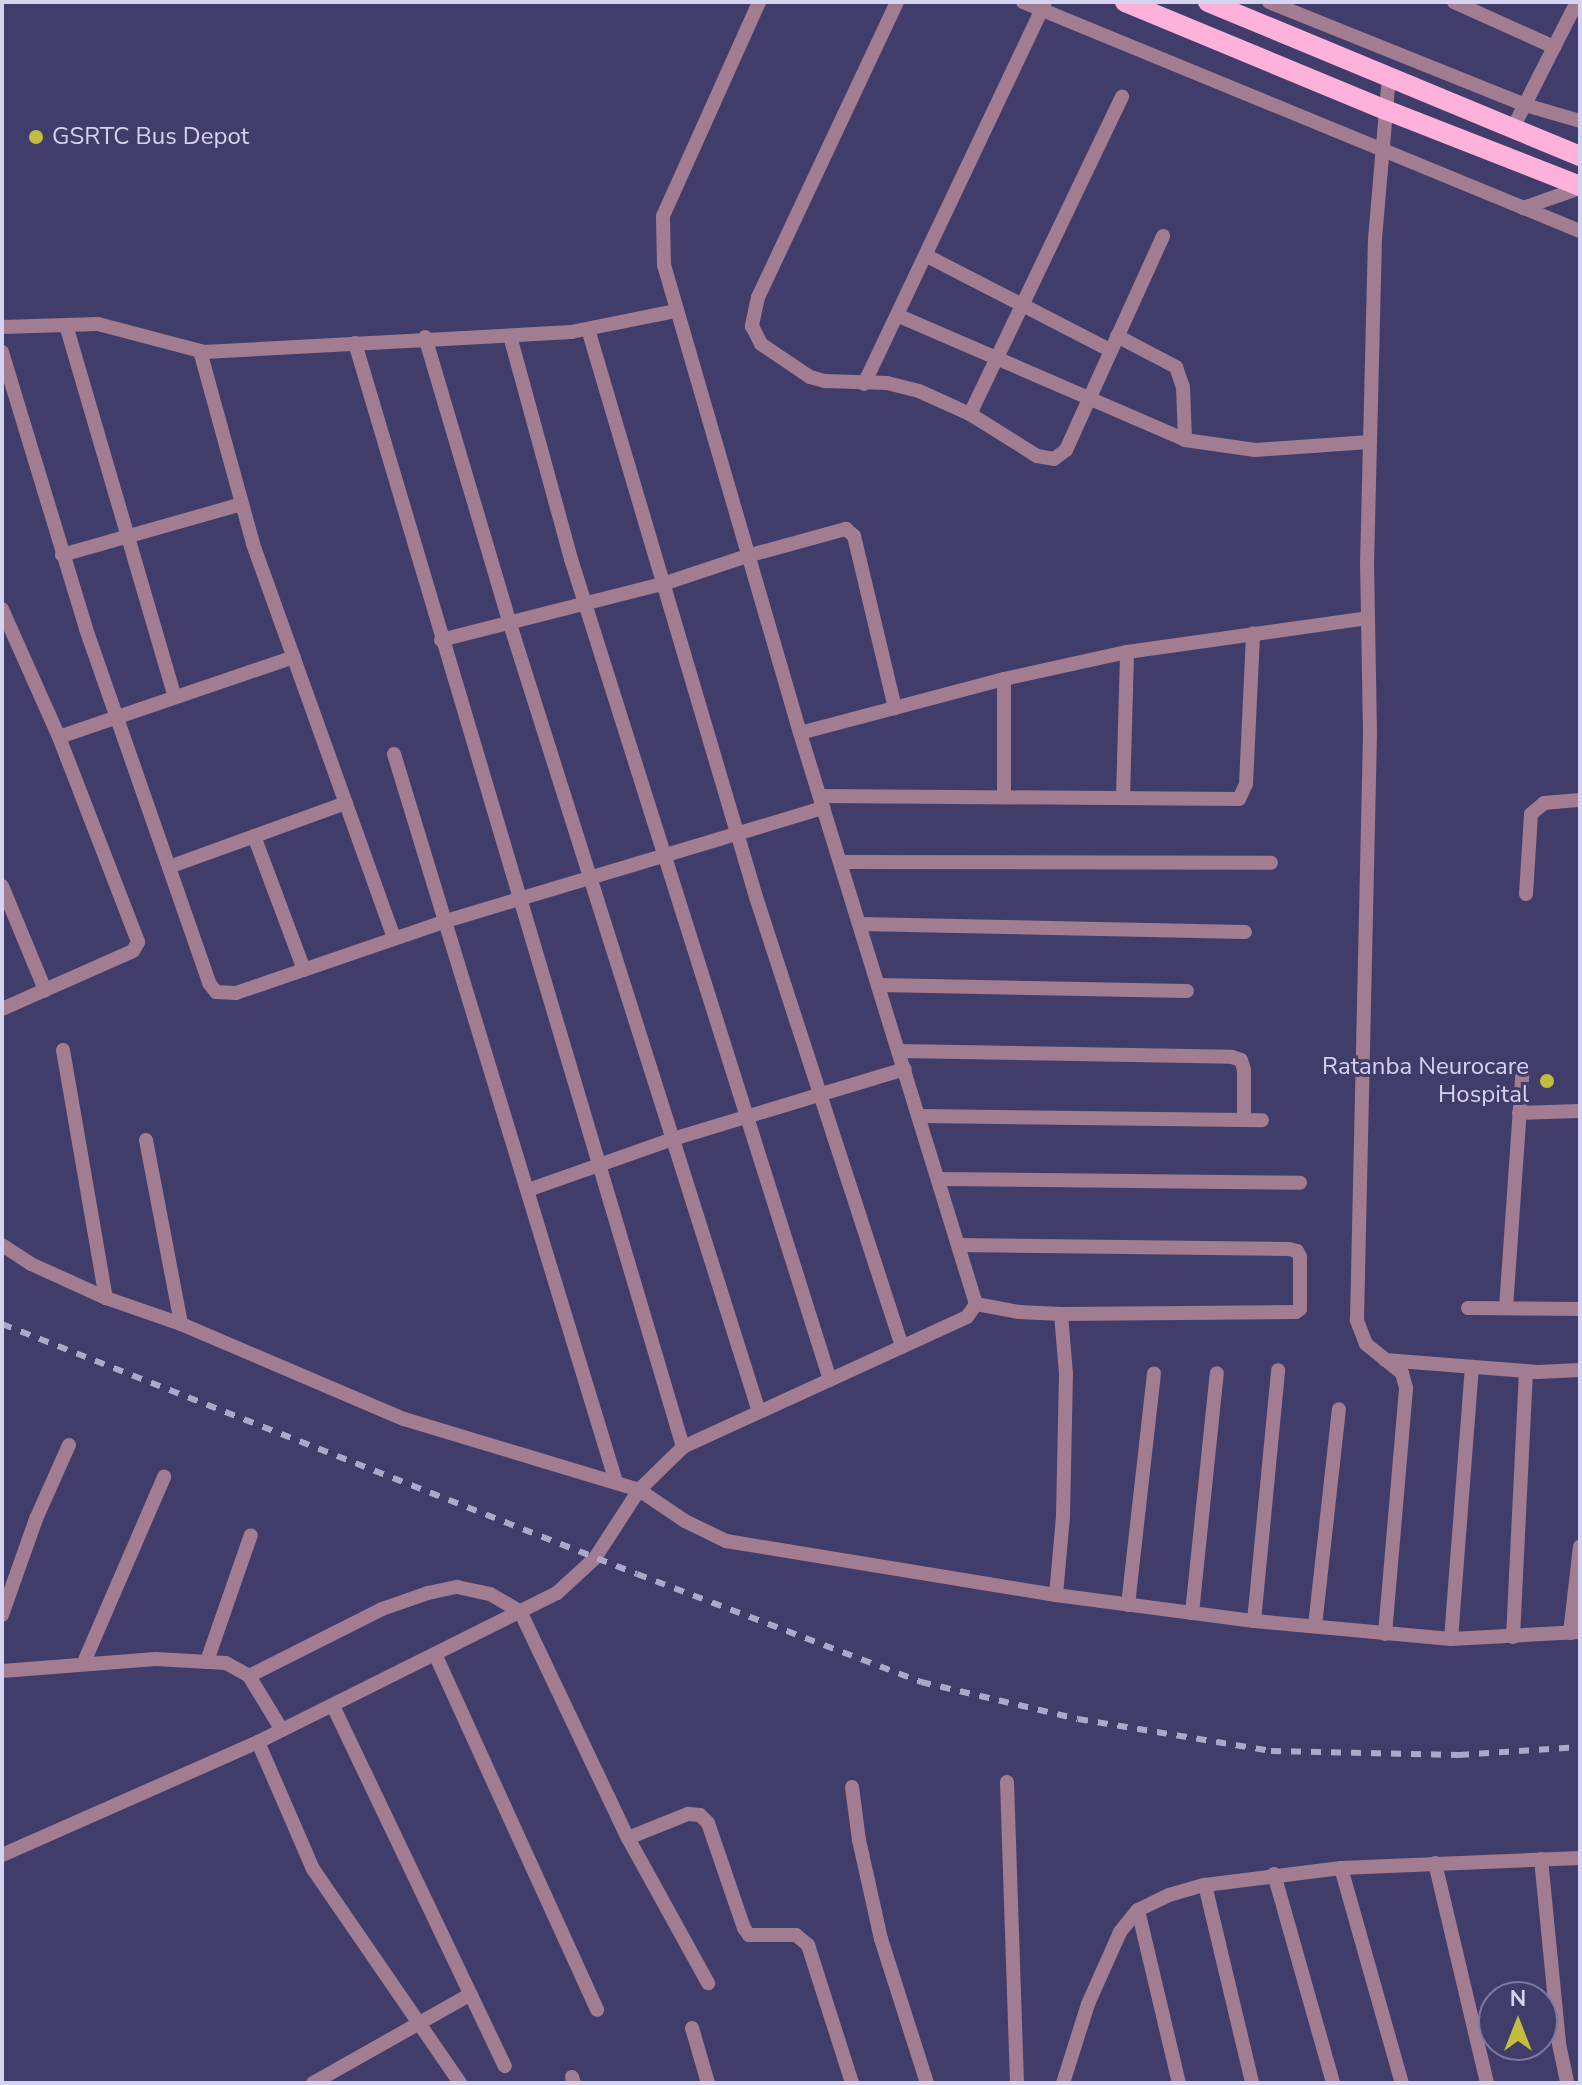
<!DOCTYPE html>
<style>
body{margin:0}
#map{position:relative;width:1582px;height:2085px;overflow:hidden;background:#413d6b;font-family:"Nunito Sans",sans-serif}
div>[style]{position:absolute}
.minor>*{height:14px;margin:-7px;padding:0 7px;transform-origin:7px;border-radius:7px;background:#a27c90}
.major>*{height:20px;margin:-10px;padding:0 10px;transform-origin:10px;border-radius:10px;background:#feb1da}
.rail>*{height:6px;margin-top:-3px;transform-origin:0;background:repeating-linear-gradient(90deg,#aaa9ca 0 10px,transparent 0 20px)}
.dots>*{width:22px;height:22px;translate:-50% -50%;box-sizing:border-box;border:4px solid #413d6b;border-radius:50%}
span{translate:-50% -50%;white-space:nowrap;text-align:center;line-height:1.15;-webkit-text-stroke:6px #413d6b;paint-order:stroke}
.poi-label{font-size:24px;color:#d4d4f0}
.left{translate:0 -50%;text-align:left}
.right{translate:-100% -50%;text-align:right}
.frame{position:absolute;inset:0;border:4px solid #d4d4f0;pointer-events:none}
.north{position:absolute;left:1478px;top:1981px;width:80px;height:80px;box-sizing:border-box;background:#413d6b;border:2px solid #7c79a0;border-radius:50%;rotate:0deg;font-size:22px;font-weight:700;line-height:32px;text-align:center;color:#d4d4f0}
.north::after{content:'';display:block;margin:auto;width:28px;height:36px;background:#c3bd3e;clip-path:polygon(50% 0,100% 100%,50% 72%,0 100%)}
</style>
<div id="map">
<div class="minor">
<div style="left:897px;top:2px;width:326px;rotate:115.2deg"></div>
<div style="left:758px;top:297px;width:30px;rotate:102deg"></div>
<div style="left:752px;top:326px;width:20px;rotate:63deg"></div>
<div style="left:761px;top:344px;width:59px;rotate:34deg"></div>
<div style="left:810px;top:377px;width:16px;rotate:15deg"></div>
<div style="left:825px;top:381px;width:62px;rotate:1.8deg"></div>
<div style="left:887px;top:383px;width:33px;rotate:14deg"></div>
<div style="left:919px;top:391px;width:56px;rotate:24.3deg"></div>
<div style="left:970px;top:414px;width:79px;rotate:32.1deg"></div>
<div style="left:1037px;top:456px;width:17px;rotate:10deg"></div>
<div style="left:1054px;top:459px;width:15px;rotate:-37deg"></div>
<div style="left:1066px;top:450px;width:235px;rotate:-65.6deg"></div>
<div style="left:1023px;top:2px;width:602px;rotate:22.35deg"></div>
<div style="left:1269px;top:2px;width:276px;rotate:21.9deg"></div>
<div style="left:1525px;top:105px;width:57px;rotate:16.2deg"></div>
<div style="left:1454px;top:2px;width:110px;rotate:24.2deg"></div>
<div style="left:1513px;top:128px;width:141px;rotate:-63.1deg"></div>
<div style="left:1523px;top:208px;width:60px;rotate:-19.3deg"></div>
<div style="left:927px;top:256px;width:206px;rotate:27.2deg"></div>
<div style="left:899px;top:316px;width:312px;rotate:23.4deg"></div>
<div style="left:1185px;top:440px;width:71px;rotate:8.1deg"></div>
<div style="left:1255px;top:450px;width:115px;rotate:-4deg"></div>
<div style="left:66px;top:325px;width:388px;rotate:73.7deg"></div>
<div style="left:2px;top:327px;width:96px;rotate:-1.8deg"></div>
<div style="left:98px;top:324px;width:110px;rotate:14.8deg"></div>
<div style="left:204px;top:352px;width:368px;rotate:-3.1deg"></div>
<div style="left:571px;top:332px;width:106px;rotate:-11.4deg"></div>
<div style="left:588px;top:329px;width:592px;rotate:73.52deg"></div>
<div style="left:756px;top:897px;width:473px;rotate:72deg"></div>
<div style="left:510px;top:336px;width:231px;rotate:74.7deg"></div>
<div style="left:571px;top:559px;width:861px;rotate:72.49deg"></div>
<div style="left:1117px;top:336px;width:67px;rotate:27.7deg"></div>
<div style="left:1176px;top:367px;width:21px;rotate:71deg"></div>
<div style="left:1183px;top:387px;width:53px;rotate:87.8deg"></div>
<div style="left:425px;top:337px;width:299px;rotate:73.5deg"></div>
<div style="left:510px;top:624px;width:826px;rotate:72.46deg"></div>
<div style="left:355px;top:343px;width:1152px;rotate:73.45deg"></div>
<div style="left:200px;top:351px;width:200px;rotate:74.6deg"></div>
<div style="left:253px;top:544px;width:418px;rotate:70.3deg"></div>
<div style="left:2px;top:352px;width:289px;rotate:73.1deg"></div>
<div style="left:86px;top:629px;width:375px;rotate:70.8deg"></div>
<div style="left:209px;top:983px;width:11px;rotate:52deg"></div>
<div style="left:216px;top:992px;width:20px;rotate:3deg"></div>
<div style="left:236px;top:993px;width:222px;rotate:-18.9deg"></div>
<div style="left:446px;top:921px;width:394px;rotate:-16.7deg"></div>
<div style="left:864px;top:384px;width:420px;rotate:-64.6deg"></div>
<div style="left:970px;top:414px;width:352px;rotate:-64.4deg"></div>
<div style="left:62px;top:555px;width:187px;rotate:-15.8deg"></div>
<div style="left:2px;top:609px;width:140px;rotate:66deg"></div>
<div style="left:59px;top:737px;width:220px;rotate:68.9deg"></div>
<div style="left:138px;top:942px;width:10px;rotate:119deg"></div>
<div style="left:133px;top:951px;width:143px;rotate:156.1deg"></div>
<div style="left:441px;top:640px;width:229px;rotate:-14.2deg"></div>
<div style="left:663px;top:584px;width:89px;rotate:-18.4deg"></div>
<div style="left:747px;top:556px;width:103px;rotate:-15.3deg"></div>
<div style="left:846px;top:529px;width:11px;rotate:41deg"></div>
<div style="left:854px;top:536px;width:177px;rotate:76.6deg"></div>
<div style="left:800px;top:733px;width:211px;rotate:-14.8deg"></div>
<div style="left:1004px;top:679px;width:126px;rotate:-12.4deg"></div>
<div style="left:1127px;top:652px;width:243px;rotate:-8deg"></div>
<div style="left:59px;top:737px;width:248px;rotate:-18.8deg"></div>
<div style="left:394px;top:754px;width:761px;rotate:73.04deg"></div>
<div style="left:820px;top:796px;width:419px;rotate:0.4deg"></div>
<div style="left:1239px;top:799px;width:17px;rotate:-65deg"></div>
<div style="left:1246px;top:784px;width:151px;rotate:-87.3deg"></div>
<div style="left:1004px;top:797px;width:118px;rotate:-90deg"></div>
<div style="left:1123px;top:798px;width:146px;rotate:-88.4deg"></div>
<div style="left:254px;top:836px;width:143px;rotate:69.5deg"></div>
<div style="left:840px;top:862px;width:431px;rotate:0.1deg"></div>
<div style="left:169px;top:867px;width:188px;rotate:-19.9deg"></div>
<div style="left:2px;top:886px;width:113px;rotate:67.5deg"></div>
<div style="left:1526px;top:894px;width:80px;rotate:-86.4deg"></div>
<div style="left:1531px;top:814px;width:17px;rotate:-40deg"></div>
<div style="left:1544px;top:803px;width:36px;rotate:-5deg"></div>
<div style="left:860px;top:924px;width:385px;rotate:1.2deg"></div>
<div style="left:879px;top:985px;width:308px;rotate:1.1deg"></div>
<div style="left:63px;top:1050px;width:252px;rotate:80.2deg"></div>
<div style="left:899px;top:1051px;width:333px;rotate:1deg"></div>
<div style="left:1232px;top:1057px;width:9px;rotate:18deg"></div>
<div style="left:1241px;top:1060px;width:10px;rotate:73deg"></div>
<div style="left:1244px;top:1070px;width:49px;rotate:90deg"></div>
<div style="left:1519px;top:1113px;width:61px;rotate:-1.9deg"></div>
<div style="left:920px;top:1116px;width:342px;rotate:0.7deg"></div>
<div style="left:146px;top:1140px;width:187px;rotate:79.2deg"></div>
<div style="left:940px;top:1179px;width:360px;rotate:0.6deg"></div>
<div style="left:528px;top:1190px;width:154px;rotate:-19.4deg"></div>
<div style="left:673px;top:1139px;width:242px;rotate:-16.8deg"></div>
<div style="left:2px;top:1245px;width:35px;rotate:33deg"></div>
<div style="left:31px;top:1264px;width:82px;rotate:24.4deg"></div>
<div style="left:106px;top:1298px;width:79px;rotate:19.1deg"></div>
<div style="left:181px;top:1324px;width:242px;rotate:23.1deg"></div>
<div style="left:404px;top:1419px;width:245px;rotate:16.8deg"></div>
<div style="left:639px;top:1490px;width:55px;rotate:34deg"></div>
<div style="left:685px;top:1521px;width:46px;rotate:26deg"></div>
<div style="left:726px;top:1541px;width:334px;rotate:9.3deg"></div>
<div style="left:1056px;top:1595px;width:200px;rotate:7.5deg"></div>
<div style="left:1254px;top:1621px;width:198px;rotate:5.2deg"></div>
<div style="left:1451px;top:1639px;width:129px;rotate:-3.1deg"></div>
<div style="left:960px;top:1245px;width:329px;rotate:0.7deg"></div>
<div style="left:1289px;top:1249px;width:8px;rotate:14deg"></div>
<div style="left:1297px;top:1251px;width:7px;rotate:63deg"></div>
<div style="left:1300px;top:1257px;width:52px;rotate:90deg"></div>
<div style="left:1300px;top:1309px;width:5px;rotate:143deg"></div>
<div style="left:1296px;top:1312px;width:235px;rotate:179.5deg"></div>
<div style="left:1061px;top:1314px;width:42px;rotate:-177.3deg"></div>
<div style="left:1019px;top:1312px;width:44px;rotate:-169.5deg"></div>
<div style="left:1468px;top:1308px;width:112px;rotate:0.5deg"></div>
<div style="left:1506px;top:1308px;width:232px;rotate:-86deg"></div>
<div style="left:1385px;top:1360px;width:153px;rotate:4.5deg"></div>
<div style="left:1538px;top:1372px;width:42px;rotate:-2.7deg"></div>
<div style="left:1056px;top:1595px;width:79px;rotate:-84.9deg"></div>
<div style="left:1063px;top:1516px;width:142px;rotate:-88.8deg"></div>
<div style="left:1066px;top:1374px;width:60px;rotate:-94.8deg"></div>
<div style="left:1128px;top:1605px;width:233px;rotate:-83.6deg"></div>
<div style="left:1192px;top:1613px;width:241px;rotate:-84.1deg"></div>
<div style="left:2px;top:1615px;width:102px;rotate:-70.5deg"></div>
<div style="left:36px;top:1519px;width:81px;rotate:-66deg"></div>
<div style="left:1254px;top:1621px;width:252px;rotate:-84.5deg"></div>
<div style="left:1315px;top:1626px;width:218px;rotate:-83.7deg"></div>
<div style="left:1570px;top:1633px;width:87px;rotate:-83.4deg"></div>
<div style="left:1385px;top:1634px;width:247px;rotate:-85.1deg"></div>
<div style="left:1406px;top:1388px;width:16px;rotate:-105deg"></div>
<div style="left:1402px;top:1373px;width:46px;rotate:-141.1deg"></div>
<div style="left:1366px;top:1344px;width:26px;rotate:-111deg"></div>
<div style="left:1357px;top:1320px;width:587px;rotate:-88.73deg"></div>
<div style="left:1370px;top:733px;width:168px;rotate:-91deg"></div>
<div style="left:1367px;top:565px;width:326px;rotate:-88.6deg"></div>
<div style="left:1375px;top:239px;width:163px;rotate:-85.1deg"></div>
<div style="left:1513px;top:1637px;width:266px;rotate:-87.2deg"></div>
<div style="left:1451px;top:1639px;width:273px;rotate:-85.6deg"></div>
<div style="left:435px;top:1654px;width:391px;rotate:65.5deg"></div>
<div style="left:207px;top:1661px;width:133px;rotate:-70.8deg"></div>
<div style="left:84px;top:1662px;width:202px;rotate:-66.6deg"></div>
<div style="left:2px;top:1671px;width:154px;rotate:-4.5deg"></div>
<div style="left:156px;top:1659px;width:70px;rotate:3.3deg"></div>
<div style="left:226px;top:1663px;width:26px;rotate:29deg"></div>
<div style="left:249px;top:1676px;width:63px;rotate:58.6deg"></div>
<div style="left:249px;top:1676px;width:149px;rotate:-26.7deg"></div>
<div style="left:382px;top:1609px;width:49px;rotate:-19.2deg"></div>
<div style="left:428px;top:1593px;width:30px;rotate:-12deg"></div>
<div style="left:457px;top:1587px;width:34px;rotate:12deg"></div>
<div style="left:490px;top:1594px;width:34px;rotate:30deg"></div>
<div style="left:520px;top:1611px;width:251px;rotate:64.6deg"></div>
<div style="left:628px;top:1838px;width:166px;rotate:61.1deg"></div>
<div style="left:333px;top:1706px;width:399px;rotate:64.5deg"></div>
<div style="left:258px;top:1742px;width:138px;rotate:66.6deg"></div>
<div style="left:313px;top:1869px;width:260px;rotate:55.5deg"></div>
<div style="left:1007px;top:1782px;width:301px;rotate:88.1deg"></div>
<div style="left:852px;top:1787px;width:53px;rotate:82.5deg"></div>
<div style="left:859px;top:1840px;width:101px;rotate:77.5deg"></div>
<div style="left:881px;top:1939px;width:151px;rotate:72.3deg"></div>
<div style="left:628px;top:1838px;width:65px;rotate:-21.8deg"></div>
<div style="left:688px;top:1814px;width:12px;rotate:5deg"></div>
<div style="left:700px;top:1815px;width:11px;rotate:45deg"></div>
<div style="left:708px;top:1823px;width:111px;rotate:71.1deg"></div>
<div style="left:744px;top:1928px;width:9px;rotate:54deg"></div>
<div style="left:749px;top:1935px;width:47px"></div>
<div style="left:796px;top:1935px;width:16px;rotate:40deg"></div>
<div style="left:808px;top:1945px;width:145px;rotate:72.3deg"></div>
<div style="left:2px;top:1855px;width:280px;rotate:-23.8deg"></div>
<div style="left:258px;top:1742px;width:334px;rotate:-26.5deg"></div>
<div style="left:557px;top:1593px;width:52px;rotate:-42.6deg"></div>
<div style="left:595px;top:1558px;width:81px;rotate:-57.1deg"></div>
<div style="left:639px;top:1490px;width:62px;rotate:-44.3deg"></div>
<div style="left:683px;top:1447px;width:312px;rotate:-24.6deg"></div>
<div style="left:967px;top:1317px;width:16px;rotate:-55deg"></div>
<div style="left:976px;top:1304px;width:598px;rotate:-107.13deg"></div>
<div style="left:800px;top:733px;width:487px;rotate:-106.2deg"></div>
<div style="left:664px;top:265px;width:49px;rotate:-91.2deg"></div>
<div style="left:663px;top:216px;width:235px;rotate:-65.8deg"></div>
<div style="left:1541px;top:1859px;width:186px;rotate:84.4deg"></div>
<div style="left:1559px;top:2044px;width:40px;rotate:78deg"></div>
<div style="left:1435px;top:1863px;width:226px;rotate:76.7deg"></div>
<div style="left:1341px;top:1868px;width:223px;rotate:74.2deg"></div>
<div style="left:1274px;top:1874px;width:217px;rotate:74.2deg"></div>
<div style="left:1205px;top:1885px;width:204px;rotate:76.6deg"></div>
<div style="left:1138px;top:1910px;width:178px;rotate:76.7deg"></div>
<div style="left:692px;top:2028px;width:57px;rotate:73.8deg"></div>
<div style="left:572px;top:2077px;width:6px;rotate:72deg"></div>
<div style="left:313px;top:2083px;width:181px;rotate:-29.4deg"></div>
<div style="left:1063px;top:2083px;width:83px;rotate:-72.4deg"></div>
<div style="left:1088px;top:2004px;width:79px;rotate:-66deg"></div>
<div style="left:1120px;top:1932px;width:28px;rotate:-51deg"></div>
<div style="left:1138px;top:1910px;width:34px;rotate:-26deg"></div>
<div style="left:1169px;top:1895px;width:37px;rotate:-16deg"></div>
<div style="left:1205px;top:1885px;width:137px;rotate:-7.1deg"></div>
<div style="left:1341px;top:1868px;width:239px;rotate:-2.4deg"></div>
</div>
<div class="major">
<div style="left:1125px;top:2px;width:282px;rotate:22.5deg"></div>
<div style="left:1386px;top:110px;width:208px;rotate:21.4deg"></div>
<div style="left:1208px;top:2px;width:403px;rotate:22.5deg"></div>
</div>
<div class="rail">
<div style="left:2px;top:1324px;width:682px;rotate:21.49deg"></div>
<div style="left:637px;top:1574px;width:304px;rotate:20.8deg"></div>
<div style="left:921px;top:1682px;width:161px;rotate:13.3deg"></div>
<div style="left:1078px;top:1719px;width:196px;rotate:9.4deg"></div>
<div style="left:1271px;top:1751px;width:188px;rotate:1.2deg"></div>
<div style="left:1459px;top:1755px;width:121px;rotate:-3.8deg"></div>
</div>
<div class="dots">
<div style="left:36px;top:137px;background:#c3bd3e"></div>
<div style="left:1547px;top:1081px;background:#c3bd3e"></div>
</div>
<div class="poi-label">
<span class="left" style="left:52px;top:137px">GSRTC Bus Depot</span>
<span class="right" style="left:1529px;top:1081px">Ratanba Neurocare<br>Hospital</span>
</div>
<div class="frame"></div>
<div class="north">N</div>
</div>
